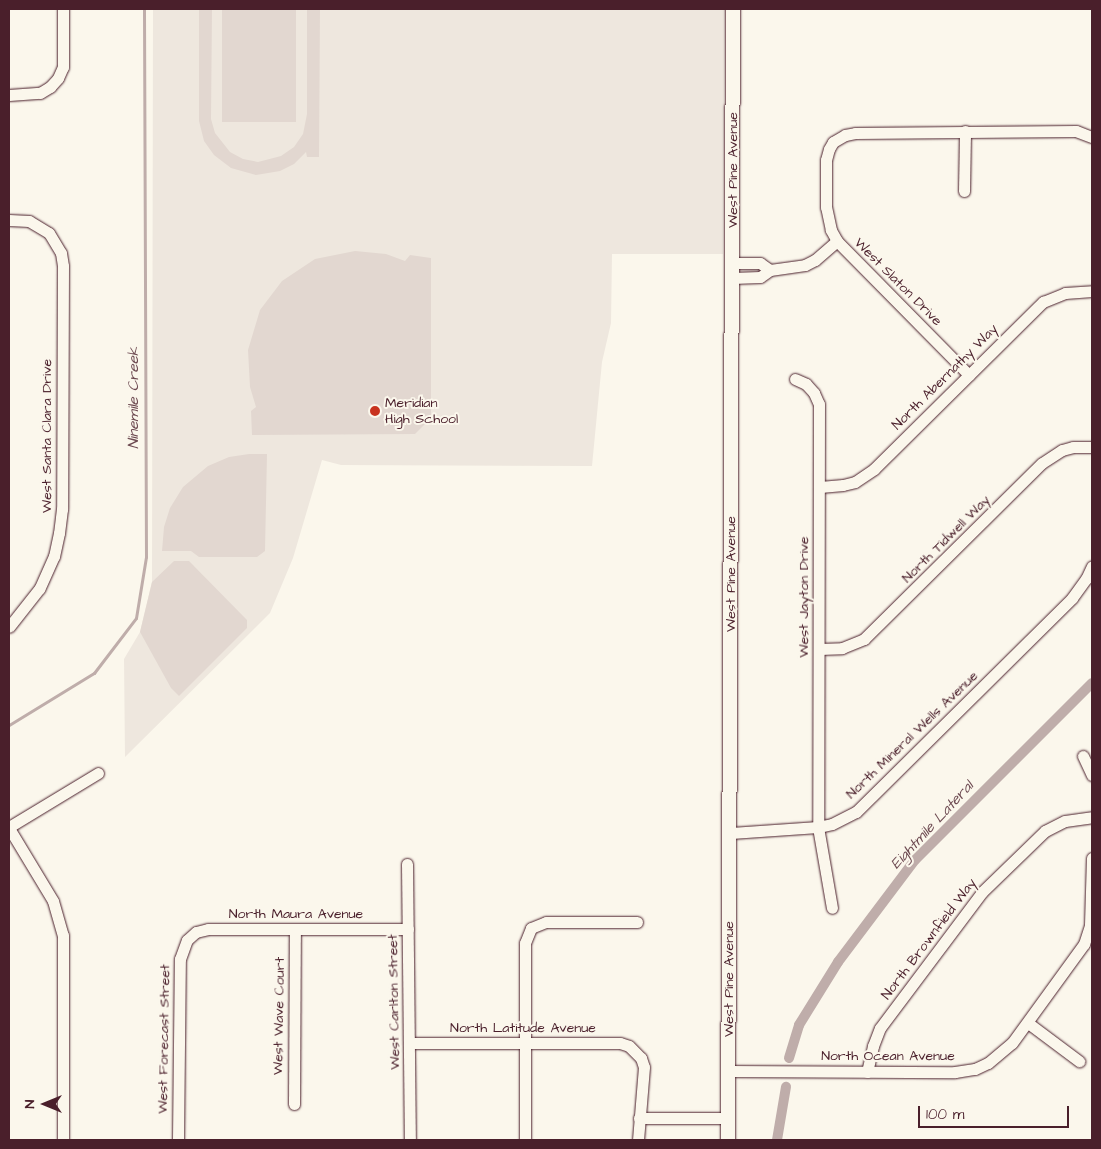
<!DOCTYPE html>
<style>
body{margin:0}
#map{position:relative;width:1101px;height:1149px;overflow:hidden;background:#fbf7ec;font-family:"Architects Daughter",sans-serif}
div>[style]{position:absolute}
.built>*{inset:0;background:#eee7de}
.green>*{inset:0;background:#e2d7d0;transform-origin:0 0}
.stream>*{height:3px;margin:-1.5px;padding:0 1.5px;transform-origin:1.5px;border-radius:1.5px;background:#bfadaa}
.canal>*{height:10px;margin:-5px;padding:0 5px;transform-origin:5px;border-radius:5px;background:#bfadaa}
.roads{filter:drop-shadow(0 0 1px #4a1f2b) drop-shadow(0 0 1px #4a1f2b)}
.minor>*{height:11px;margin:-5.5px;padding:0 5.5px;transform-origin:5.5px;border-radius:5.5px;background:#fbf7ec}
.tertiary>*{height:14px;margin:-7px;padding:0 7px;transform-origin:7px;border-radius:7px;background:#fbf7ec}
.dots>*{width:14px;height:14px;translate:-50% -50%;box-sizing:border-box;border:2px solid #fbf7ec;border-radius:50%}
span{translate:-50% -50%;white-space:nowrap;text-align:center;line-height:1.15;-webkit-text-stroke:4px #fbf7ec;paint-order:stroke}
.street-label{font-size:14px;color:#4a1f2b}
.poi-label{font-size:14px;color:#4a1f2b}
.left{translate:0 -50%;text-align:left}
.water-label{font-size:15px;color:#6d4a51;font-style:italic}
.frame{position:absolute;inset:0;border:10px solid #4a1f2b;pointer-events:none}
.north{position:absolute;left:20px;top:1079px;width:50px;height:50px;-webkit-text-stroke:4px #fbf7ec;paint-order:stroke;rotate:270deg;font-size:14px;font-weight:700;line-height:20px;text-align:center;color:#4a1f2b}
.north::after{content:'';display:block;margin:auto;width:18px;height:22px;background:#4a1f2b;clip-path:polygon(50% 0,100% 100%,50% 72%,0 100%)}
.scale{position:absolute;left:918px;top:1106px;width:151px;height:22px;box-sizing:border-box;border:2px solid #4a1f2b;border-top:0;padding-left:6px;font-size:15px;line-height:18px;white-space:nowrap;color:#4a1f2b;-webkit-text-stroke:4px #fbf7ec;paint-order:stroke}
</style>
<div id="map">
<div class="built">
<div style="clip-path:polygon(153px 9px,725px 9px,723px 254px,612px 254px,611px 323px,602px 362px,592px 466px,341px 465px,322px 460px,293px 558px,270px 613px,125px 757px,124px 659px,140px 632px,152px 582px)"></div>
</div>
<div class="green">
<div style="clip-path:polygon(199px 9px,212px 9px,211px 119px,215px 133px,230px 152px,243px 159px,258px 162px,281px 156px,294px 147px,303px 134px,307px 114px,307px 9px,320px 9px,319px 157px,307px 157px,306px 152px,294px 164px,280px 171px,256px 175px,231px 168px,214px 155px,204px 141px,199px 121px)"></div>
<div style="left:222px;top:9px;width:74px;height:113px"></div>
<div style="clip-path:polygon(355px 251px,386px 254px,405px 261px,410px 255px,431px 258px,431px 418px,415px 434px,252px 435px,251px 411px,256px 407px,250px 387px,248px 350px,260px 310px,282px 281px,315px 259px)"></div>
<div style="clip-path:polygon(249px 454px,267px 454px,265px 551px,257px 557px,199px 557px,191px 551px,162px 551px,164px 527px,170px 508px,183px 487px,208px 466px,229px 457px)"></div>
<div style="clip-path:polygon(174px 561px,189px 561px,247px 620px,247px 628px,179px 696px,171px 688px,140px 632px,152px 582px)"></div>
</div>
<div class="stream">
<div style="left:9px;top:725px;width:100px;rotate:-31.5deg"></div>
<div style="left:94px;top:673px;width:69px;rotate:-52.6deg"></div>
<div style="left:136px;top:618px;width:62px;rotate:-80.7deg"></div>
<div style="left:146px;top:557px;width:548px;rotate:-90.21deg"></div>
</div>
<div class="canal">
<div style="left:789px;top:1058px;width:34px;rotate:-73deg"></div>
<div style="left:799px;top:1025px;width:74px;rotate:-58.2deg"></div>
<div style="left:838px;top:962px;width:128px;rotate:-53deg"></div>
<div style="left:915px;top:860px;width:250px;rotate:-45deg"></div>
<div style="left:777px;top:1140px;width:54px;rotate:-80.4deg"></div>
</div>
<div class="roads">
<div class="minor">
<div style="left:9px;top:95px;width:31px;rotate:-4deg"></div>
<div style="left:40px;top:93px;width:12px;rotate:-31deg"></div>
<div style="left:50px;top:87px;width:12px;rotate:-48deg"></div>
<div style="left:58px;top:78px;width:12px;rotate:-66deg"></div>
<div style="left:63px;top:67px;width:58px;rotate:-90deg"></div>
<div style="left:964px;top:191px;width:60px;rotate:-89deg"></div>
<div style="left:9px;top:220px;width:20px;rotate:3deg"></div>
<div style="left:29px;top:221px;width:23px;rotate:31deg"></div>
<div style="left:49px;top:233px;width:23px;rotate:59deg"></div>
<div style="left:61px;top:253px;width:13px;rotate:81deg"></div>
<div style="left:63px;top:266px;width:243px;rotate:90.2deg"></div>
<div style="left:62px;top:509px;width:24px;rotate:97deg"></div>
<div style="left:59px;top:533px;width:24px;rotate:102deg"></div>
<div style="left:54px;top:556px;width:36px;rotate:114deg"></div>
<div style="left:39px;top:589px;width:48px;rotate:128.3deg"></div>
<div style="left:732px;top:263px;width:28px"></div>
<div style="left:760px;top:263px;width:12px;rotate:35deg"></div>
<div style="left:770px;top:270px;width:12px;rotate:145deg"></div>
<div style="left:760px;top:277px;width:28px;rotate:178deg"></div>
<div style="left:770px;top:270px;width:35px;rotate:-8deg"></div>
<div style="left:805px;top:265px;width:11px;rotate:-27deg"></div>
<div style="left:815px;top:260px;width:29px;rotate:-41deg"></div>
<div style="left:969px;top:375px;width:188px;rotate:-134.6deg"></div>
<div style="left:837px;top:241px;width:13px;rotate:-119deg"></div>
<div style="left:831px;top:230px;width:24px;rotate:-102deg"></div>
<div style="left:826px;top:207px;width:47px;rotate:-90deg"></div>
<div style="left:826px;top:160px;width:11px;rotate:-75deg"></div>
<div style="left:829px;top:149px;width:8px;rotate:-60deg"></div>
<div style="left:833px;top:142px;width:14px;rotate:-30deg"></div>
<div style="left:845px;top:135px;width:10px;rotate:-11deg"></div>
<div style="left:855px;top:133px;width:221px;rotate:-0.5deg"></div>
<div style="left:1076px;top:131px;width:17px;rotate:21deg"></div>
<div style="left:795px;top:379px;width:12px;rotate:24deg"></div>
<div style="left:806px;top:384px;width:12px;rotate:48deg"></div>
<div style="left:814px;top:393px;width:12px;rotate:66deg"></div>
<div style="left:819px;top:404px;width:423px;rotate:90.1deg"></div>
<div style="left:818px;top:827px;width:82px;rotate:80.2deg"></div>
<div style="left:820px;top:487px;width:23px;rotate:-5deg"></div>
<div style="left:843px;top:485px;width:12px;rotate:-14deg"></div>
<div style="left:855px;top:482px;width:23px;rotate:-34deg"></div>
<div style="left:874px;top:469px;width:238px;rotate:-44.7deg"></div>
<div style="left:1043px;top:302px;width:24px;rotate:-22deg"></div>
<div style="left:1065px;top:293px;width:27px;rotate:-4deg"></div>
<div style="left:819px;top:649px;width:23px;rotate:-2deg"></div>
<div style="left:842px;top:648px;width:24px;rotate:-22deg"></div>
<div style="left:864px;top:639px;width:250px;rotate:-44.7deg"></div>
<div style="left:1042px;top:463px;width:24px;rotate:-33deg"></div>
<div style="left:1062px;top:450px;width:11px;rotate:-15deg"></div>
<div style="left:1073px;top:447px;width:19px"></div>
<div style="left:1083px;top:756px;width:21px;rotate:65deg"></div>
<div style="left:9px;top:827px;width:104px;rotate:-31.2deg"></div>
<div style="left:9px;top:828px;width:85px;rotate:58.9deg"></div>
<div style="left:53px;top:901px;width:35px;rotate:74deg"></div>
<div style="left:63px;top:935px;width:205px;rotate:90deg"></div>
<div style="left:731px;top:833px;width:87px;rotate:-3.9deg"></div>
<div style="left:818px;top:827px;width:14px;rotate:-12deg"></div>
<div style="left:832px;top:824px;width:27px;rotate:-27deg"></div>
<div style="left:856px;top:812px;width:304px;rotate:-44.7deg"></div>
<div style="left:1072px;top:598px;width:24px;rotate:-54deg"></div>
<div style="left:1086px;top:579px;width:14px;rotate:-65deg"></div>
<div style="left:407px;top:864px;width:276px;rotate:89.4deg"></div>
<div style="left:1028px;top:1023px;width:64px;rotate:36.7deg"></div>
<div style="left:410px;top:1043px;width:210px"></div>
<div style="left:620px;top:1043px;width:9px;rotate:18deg"></div>
<div style="left:629px;top:1046px;width:17px;rotate:45deg"></div>
<div style="left:641px;top:1058px;width:9px;rotate:72deg"></div>
<div style="left:644px;top:1067px;width:73px;rotate:94.7deg"></div>
<div style="left:729px;top:1071px;width:226px;rotate:0.3deg"></div>
<div style="left:955px;top:1072px;width:20px;rotate:-9deg"></div>
<div style="left:975px;top:1069px;width:14px;rotate:-25deg"></div>
<div style="left:988px;top:1063px;width:31px;rotate:-40deg"></div>
<div style="left:1012px;top:1043px;width:122px;rotate:-54deg"></div>
<div style="left:1084px;top:944px;width:20px;rotate:-72deg"></div>
<div style="left:1090px;top:925px;width:67px;rotate:-88.3deg"></div>
<div style="left:867px;top:1072px;width:27px;rotate:-77deg"></div>
<div style="left:873px;top:1046px;width:19px;rotate:-69deg"></div>
<div style="left:880px;top:1028px;width:170px;rotate:-53.1deg"></div>
<div style="left:982px;top:892px;width:88px;rotate:-44.1deg"></div>
<div style="left:1045px;top:831px;width:22px;rotate:-27deg"></div>
<div style="left:1065px;top:821px;width:27px;rotate:-8deg"></div>
<div style="left:294px;top:1104px;width:175px;rotate:-89.7deg"></div>
<div style="left:639px;top:1118px;width:89px"></div>
<div style="left:178px;top:1140px;width:181px;rotate:-89.4deg"></div>
<div style="left:180px;top:959px;width:20px;rotate:-70deg"></div>
<div style="left:187px;top:940px;width:12px;rotate:-42deg"></div>
<div style="left:196px;top:932px;width:12px;rotate:-14deg"></div>
<div style="left:208px;top:929px;width:200px"></div>
<div style="left:525px;top:1140px;width:197px;rotate:-90deg"></div>
<div style="left:525px;top:943px;width:16px;rotate:-68deg"></div>
<div style="left:531px;top:928px;width:16px;rotate:-22deg"></div>
<div style="left:546px;top:922px;width:91px"></div>
</div>
<div class="tertiary">
<div style="left:728px;top:1140px;width:1131px;rotate:-89.75deg"></div>
</div>
</div>
<div class="dots">
<div style="left:375px;top:411px;background:#c8321e"></div>
</div>
<div class="street-label">
<span style="left:733px;top:170px;rotate:-90deg">West Pine Avenue</span>
<span style="left:898px;top:282px;rotate:45deg">West Slaton Drive</span>
<span style="left:945px;top:377px;rotate:-45deg">North Abernathy Way</span>
<span style="left:47px;top:436px;rotate:-90deg">West Santa Clara Drive</span>
<span style="left:946px;top:539px;rotate:-45deg">North Tidwell Way</span>
<span style="left:731px;top:574px;rotate:-90deg">West Pine Avenue</span>
<span style="left:804px;top:597px;rotate:-90deg">West Jayton Drive</span>
<span style="left:912px;top:735px;rotate:-44deg">North Mineral Wells Avenue</span>
<span style="left:296px;top:914px">North Maura Avenue</span>
<span style="left:929px;top:939px;rotate:-53deg">North Brownfield Way</span>
<span style="left:729px;top:979px;rotate:-90deg">West Pine Avenue</span>
<span style="left:394px;top:1002px;rotate:-91deg">West Carlton Street</span>
<span style="left:279px;top:1016px;rotate:-89deg">West Wave Court</span>
<span style="left:523px;top:1028px">North Latitude Avenue</span>
<span style="left:164px;top:1039px;rotate:-89deg">West Forecast Street</span>
<span style="left:888px;top:1056px">North Ocean Avenue</span>
</div>
<div class="poi-label">
<span class="left" style="left:385px;top:411px">Meridian<br>High School</span>
</div>
<div class="water-label">
<span style="left:134px;top:398px;rotate:-90deg">Ninemile Creek</span>
<span style="left:932px;top:825px;rotate:-47deg">Eightmile Lateral</span>
</div>
<div class="frame"></div>
<div class="north">N</div>
<div class="scale">100 m</div>
</div>
